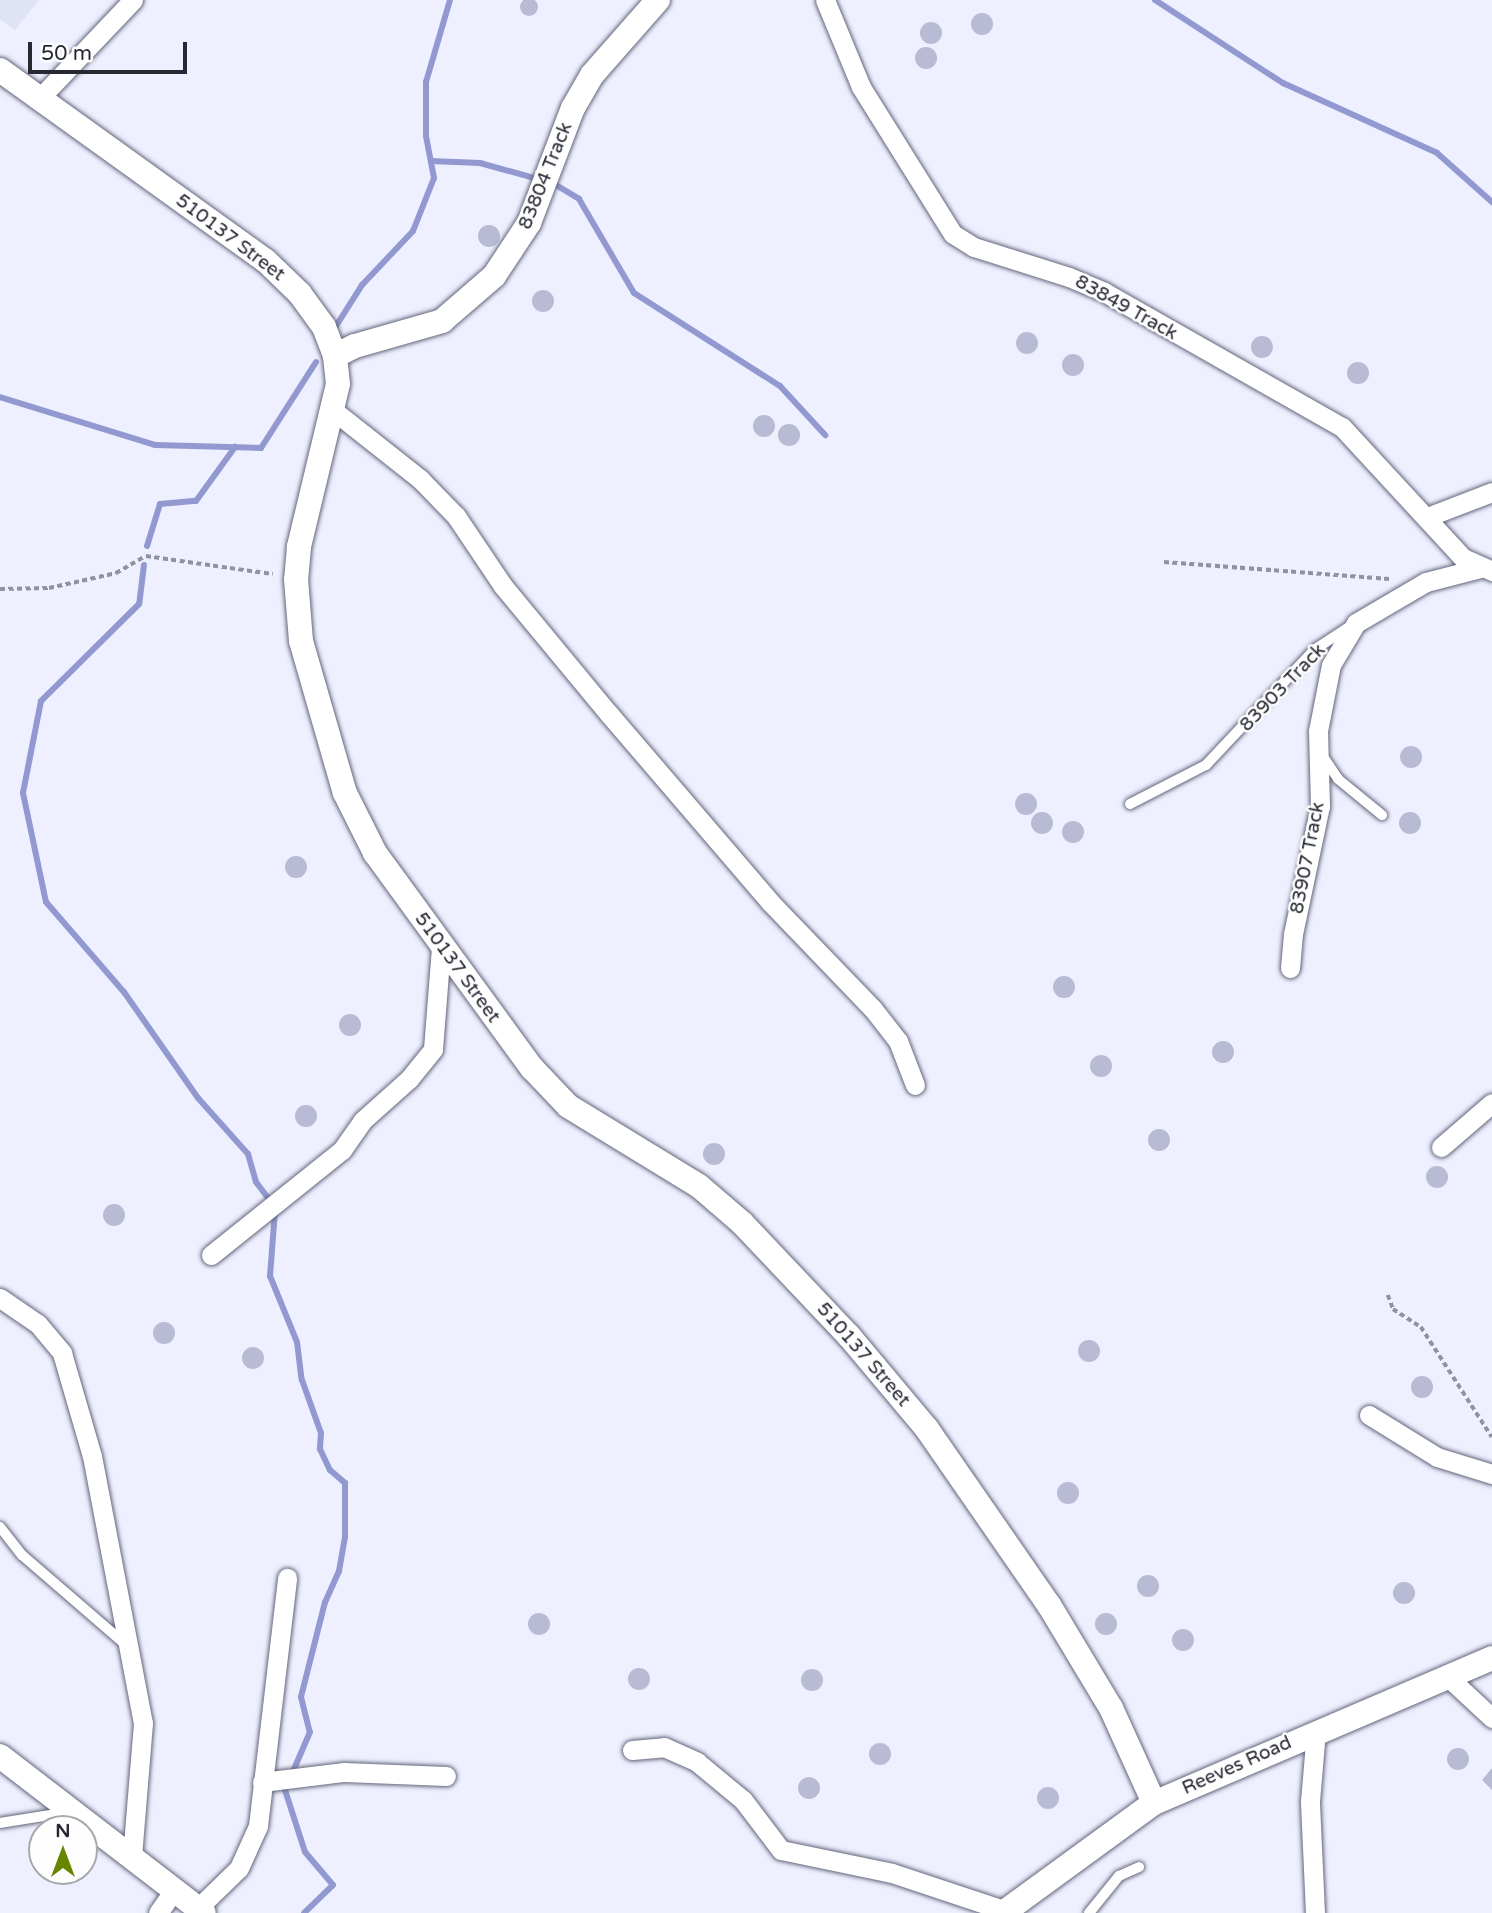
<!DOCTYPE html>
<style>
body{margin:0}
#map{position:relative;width:1492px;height:1913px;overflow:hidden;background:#eef0ff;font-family:"Varela Round",sans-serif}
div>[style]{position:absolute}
.built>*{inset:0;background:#e0e3f6}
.stream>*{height:6px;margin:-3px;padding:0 3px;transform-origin:3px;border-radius:3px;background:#9299d1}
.building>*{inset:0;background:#b8bbd3}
.round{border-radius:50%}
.path>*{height:3.5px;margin-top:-1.75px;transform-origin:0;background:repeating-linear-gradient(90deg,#90929e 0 5px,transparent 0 8.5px)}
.roads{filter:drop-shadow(0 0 2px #63667b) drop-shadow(0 0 2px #63667b)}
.service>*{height:10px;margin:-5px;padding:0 5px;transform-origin:5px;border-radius:5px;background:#fff}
.minor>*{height:19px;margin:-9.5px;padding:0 9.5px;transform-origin:9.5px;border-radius:9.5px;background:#fff}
.tertiary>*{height:24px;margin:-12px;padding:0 12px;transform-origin:12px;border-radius:12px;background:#fff}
span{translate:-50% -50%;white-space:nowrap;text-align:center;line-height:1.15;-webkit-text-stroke:5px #fefefe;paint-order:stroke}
.street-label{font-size:19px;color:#272932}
.north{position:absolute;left:28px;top:1815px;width:70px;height:70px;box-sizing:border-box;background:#fefefe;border:2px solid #a8a9ac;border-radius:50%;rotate:0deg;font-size:19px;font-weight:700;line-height:28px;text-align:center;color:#272932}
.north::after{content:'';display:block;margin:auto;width:24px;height:32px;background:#678600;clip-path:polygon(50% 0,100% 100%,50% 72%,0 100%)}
.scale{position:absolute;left:28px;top:42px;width:159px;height:32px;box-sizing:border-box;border:4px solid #272932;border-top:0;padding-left:9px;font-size:21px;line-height:24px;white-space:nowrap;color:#272932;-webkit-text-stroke:5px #fefefe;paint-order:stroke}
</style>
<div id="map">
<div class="built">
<div style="clip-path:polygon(0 0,39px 0,15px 30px,0 19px)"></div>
</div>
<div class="stream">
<div style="left:1155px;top:0;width:153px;rotate:33deg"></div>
<div style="left:1283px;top:83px;width:169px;rotate:24.4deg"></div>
<div style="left:1437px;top:153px;width:74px;rotate:41.7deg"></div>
<div style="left:431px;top:161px;width:49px;rotate:2.3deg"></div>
<div style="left:480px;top:163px;width:53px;rotate:15.4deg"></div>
<div style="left:556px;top:185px;width:27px;rotate:31deg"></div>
<div style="left:579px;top:199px;width:109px;rotate:59.7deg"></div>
<div style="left:634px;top:293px;width:173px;rotate:32.5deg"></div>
<div style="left:780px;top:386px;width:67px;rotate:47.4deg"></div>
<div style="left:336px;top:326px;width:49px;rotate:-57.6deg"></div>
<div style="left:362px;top:285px;width:74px;rotate:-46.6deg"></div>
<div style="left:413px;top:231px;width:57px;rotate:-68.4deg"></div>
<div style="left:434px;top:178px;width:43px;rotate:-100.8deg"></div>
<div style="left:426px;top:136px;width:54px;rotate:-90deg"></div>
<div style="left:426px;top:82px;width:85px;rotate:-73.7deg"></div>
<div style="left:0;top:397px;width:162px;rotate:17.2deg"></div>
<div style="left:155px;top:445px;width:106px;rotate:1.6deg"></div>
<div style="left:261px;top:448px;width:102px;rotate:-57.4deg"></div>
<div style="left:147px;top:546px;width:44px;rotate:-72.8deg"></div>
<div style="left:160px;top:504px;width:36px;rotate:-5deg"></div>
<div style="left:196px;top:501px;width:67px;rotate:-54.2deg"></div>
<div style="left:144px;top:565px;width:39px;rotate:97deg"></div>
<div style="left:139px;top:604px;width:138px;rotate:135.3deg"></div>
<div style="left:41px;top:701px;width:94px;rotate:101.1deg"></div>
<div style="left:23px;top:793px;width:111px;rotate:78.1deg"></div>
<div style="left:46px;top:902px;width:119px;rotate:49.1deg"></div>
<div style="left:124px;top:992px;width:129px;rotate:55.1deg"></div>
<div style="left:198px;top:1098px;width:75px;rotate:48.2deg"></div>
<div style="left:248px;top:1154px;width:29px;rotate:74deg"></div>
<div style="left:256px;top:1182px;width:25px;rotate:53deg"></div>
<div style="left:275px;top:1211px;width:65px;rotate:94.4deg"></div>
<div style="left:270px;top:1276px;width:71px;rotate:67.8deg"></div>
<div style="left:297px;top:1342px;width:38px;rotate:83deg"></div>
<div style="left:302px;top:1380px;width:56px;rotate:70.3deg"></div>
<div style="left:321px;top:1433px;width:16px;rotate:94deg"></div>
<div style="left:320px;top:1449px;width:23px;rotate:65deg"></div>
<div style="left:330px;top:1470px;width:20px;rotate:41deg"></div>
<div style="left:345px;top:1483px;width:54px;rotate:90deg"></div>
<div style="left:345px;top:1537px;width:35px;rotate:100deg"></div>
<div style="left:339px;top:1571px;width:34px;rotate:114deg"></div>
<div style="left:325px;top:1602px;width:98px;rotate:104.2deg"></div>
<div style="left:301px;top:1697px;width:36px;rotate:76deg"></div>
<div style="left:310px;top:1732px;width:63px;rotate:113.3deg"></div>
<div style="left:285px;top:1790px;width:65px;rotate:72.1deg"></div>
<div style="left:305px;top:1852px;width:43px;rotate:49.7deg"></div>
<div style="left:333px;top:1885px;width:40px;rotate:136deg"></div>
</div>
<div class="building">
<div class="round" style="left:520px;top:-2px;width:18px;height:18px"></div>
<div class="round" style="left:971px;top:13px;width:22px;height:22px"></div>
<div class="round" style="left:920px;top:22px;width:22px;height:22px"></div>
<div class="round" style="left:915px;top:47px;width:22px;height:22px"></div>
<div class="round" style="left:478px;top:225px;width:22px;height:22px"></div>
<div class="round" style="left:532px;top:290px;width:22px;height:22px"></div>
<div class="round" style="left:1016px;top:332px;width:22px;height:22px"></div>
<div class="round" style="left:1251px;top:336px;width:22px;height:22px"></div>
<div class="round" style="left:1062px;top:354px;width:22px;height:22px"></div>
<div class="round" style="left:1347px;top:362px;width:22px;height:22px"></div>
<div class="round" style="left:753px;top:415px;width:22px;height:22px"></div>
<div class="round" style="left:778px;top:424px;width:22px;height:22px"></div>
<div class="round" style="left:1400px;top:746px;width:22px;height:22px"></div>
<div class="round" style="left:1015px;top:793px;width:22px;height:22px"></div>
<div class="round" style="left:1399px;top:812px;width:22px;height:22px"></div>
<div class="round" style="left:1031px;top:812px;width:22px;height:22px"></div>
<div class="round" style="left:1062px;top:821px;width:22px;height:22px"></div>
<div class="round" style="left:285px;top:856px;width:22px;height:22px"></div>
<div class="round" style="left:1053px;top:976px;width:22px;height:22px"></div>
<div class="round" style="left:339px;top:1014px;width:22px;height:22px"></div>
<div class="round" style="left:1212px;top:1041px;width:22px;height:22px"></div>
<div class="round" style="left:1090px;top:1055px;width:22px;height:22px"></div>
<div class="round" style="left:295px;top:1105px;width:22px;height:22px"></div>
<div class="round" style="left:1148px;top:1129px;width:22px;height:22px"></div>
<div class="round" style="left:703px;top:1143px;width:22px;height:22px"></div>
<div class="round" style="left:1426px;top:1166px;width:22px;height:22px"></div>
<div class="round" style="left:103px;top:1204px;width:22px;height:22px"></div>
<div class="round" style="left:153px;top:1322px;width:22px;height:22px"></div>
<div class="round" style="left:1078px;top:1340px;width:22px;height:22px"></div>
<div class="round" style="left:242px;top:1347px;width:22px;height:22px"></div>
<div class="round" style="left:1411px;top:1376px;width:22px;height:22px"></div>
<div class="round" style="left:1057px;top:1482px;width:22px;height:22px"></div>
<div class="round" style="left:1137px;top:1575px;width:22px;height:22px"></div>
<div class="round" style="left:1393px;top:1582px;width:22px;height:22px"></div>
<div class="round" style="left:528px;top:1613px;width:22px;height:22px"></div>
<div class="round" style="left:1095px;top:1613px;width:22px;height:22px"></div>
<div class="round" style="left:1172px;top:1629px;width:22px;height:22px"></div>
<div class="round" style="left:628px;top:1668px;width:22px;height:22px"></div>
<div class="round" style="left:801px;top:1669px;width:22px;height:22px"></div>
<div class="round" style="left:869px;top:1743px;width:22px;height:22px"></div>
<div class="round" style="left:1447px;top:1748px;width:22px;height:22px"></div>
<div style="clip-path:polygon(1492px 1768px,1492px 1790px,1482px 1780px)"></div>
<div class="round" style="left:798px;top:1777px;width:22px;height:22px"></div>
<div class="round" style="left:1037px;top:1787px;width:22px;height:22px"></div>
</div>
<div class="path">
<div style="left:1164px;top:562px;width:226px;rotate:4.3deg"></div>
<div style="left:0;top:589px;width:49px;rotate:-1.2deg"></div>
<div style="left:49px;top:588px;width:69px;rotate:-12.6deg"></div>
<div style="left:116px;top:573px;width:34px;rotate:-30deg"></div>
<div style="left:146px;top:556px;width:128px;rotate:8.1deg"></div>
<div style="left:1388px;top:1295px;width:15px;rotate:70deg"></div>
<div style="left:1393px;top:1309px;width:33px;rotate:33deg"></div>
<div style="left:1421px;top:1327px;width:131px;rotate:57.2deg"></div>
</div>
<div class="roads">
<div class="service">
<div style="left:1324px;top:758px;width:25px;rotate:56deg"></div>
<div style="left:1338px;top:779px;width:57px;rotate:39.3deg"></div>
<div style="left:1130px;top:804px;width:85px;rotate:-27.2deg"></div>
<div style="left:1206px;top:765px;width:158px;rotate:-46.8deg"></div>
<div style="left:1314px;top:650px;width:42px;rotate:-33.3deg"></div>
<div style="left:0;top:1527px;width:36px;rotate:52deg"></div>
<div style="left:22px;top:1555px;width:136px;rotate:40.8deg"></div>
<div style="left:0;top:1823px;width:70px;rotate:-9.1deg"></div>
<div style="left:1089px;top:1913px;width:48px;rotate:-51deg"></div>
<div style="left:1119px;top:1876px;width:22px;rotate:-24deg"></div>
</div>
<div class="minor">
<div style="left:825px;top:0;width:94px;rotate:67.5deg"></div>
<div style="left:861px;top:87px;width:173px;rotate:58deg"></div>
<div style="left:953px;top:234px;width:25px;rotate:32deg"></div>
<div style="left:974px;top:247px;width:100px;rotate:17.5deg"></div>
<div style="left:1069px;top:277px;width:38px;rotate:23deg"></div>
<div style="left:1104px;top:292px;width:274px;rotate:29.6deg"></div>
<div style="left:1342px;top:427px;width:178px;rotate:47.3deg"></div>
<div style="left:1463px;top:558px;width:32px;rotate:24deg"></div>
<div style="left:38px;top:100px;width:138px;rotate:-46.5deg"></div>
<div style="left:334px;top:411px;width:110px;rotate:38.3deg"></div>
<div style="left:420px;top:479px;width:52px;rotate:45.8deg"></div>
<div style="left:456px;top:516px;width:84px;rotate:56.1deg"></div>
<div style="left:503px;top:586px;width:166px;rotate:50.4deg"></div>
<div style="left:609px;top:714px;width:248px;rotate:49.4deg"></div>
<div style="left:770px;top:902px;width:149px;rotate:46.1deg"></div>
<div style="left:873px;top:1009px;width:41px;rotate:52deg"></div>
<div style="left:898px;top:1041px;width:47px;rotate:68.9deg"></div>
<div style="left:1427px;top:517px;width:70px;rotate:-21deg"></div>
<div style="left:1290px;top:968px;width:34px;rotate:-85deg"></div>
<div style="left:1293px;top:934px;width:131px;rotate:-78.1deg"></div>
<div style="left:1320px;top:806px;width:75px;rotate:-91.5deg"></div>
<div style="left:1318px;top:731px;width:67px;rotate:-78.9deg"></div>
<div style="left:1331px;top:665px;width:49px;rotate:-59.2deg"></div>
<div style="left:1356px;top:623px;width:81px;rotate:-30.4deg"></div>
<div style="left:1426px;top:582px;width:56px;rotate:-14.5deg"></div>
<div style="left:1441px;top:1147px;width:67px;rotate:-40.8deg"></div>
<div style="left:211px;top:1255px;width:168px;rotate:-38.7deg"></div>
<div style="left:342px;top:1150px;width:35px;rotate:-55deg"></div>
<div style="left:362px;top:1121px;width:63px;rotate:-41.8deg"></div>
<div style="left:409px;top:1079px;width:38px;rotate:-51deg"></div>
<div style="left:433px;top:1049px;width:101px;rotate:-85.5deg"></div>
<div style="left:0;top:1298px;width:46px;rotate:34.4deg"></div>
<div style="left:38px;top:1324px;width:38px;rotate:50deg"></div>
<div style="left:62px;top:1353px;width:107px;rotate:73.8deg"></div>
<div style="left:92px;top:1456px;width:272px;rotate:79.2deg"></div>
<div style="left:143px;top:1723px;width:133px;rotate:94.7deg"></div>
<div style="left:1369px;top:1415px;width:80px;rotate:31.7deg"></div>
<div style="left:1437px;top:1457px;width:58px;rotate:17.2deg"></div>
<div style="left:1449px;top:1678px;width:59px;rotate:42.9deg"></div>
<div style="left:632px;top:1750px;width:32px;rotate:-5deg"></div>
<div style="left:664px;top:1747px;width:36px;rotate:24deg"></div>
<div style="left:697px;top:1762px;width:60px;rotate:39.6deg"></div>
<div style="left:743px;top:1800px;width:63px;rotate:52.8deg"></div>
<div style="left:781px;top:1850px;width:113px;rotate:11.7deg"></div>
<div style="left:892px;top:1873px;width:120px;rotate:18.4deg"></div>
<div style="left:262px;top:1782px;width:83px;rotate:-7deg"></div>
<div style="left:344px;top:1772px;width:102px;rotate:2.2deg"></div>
<div style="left:198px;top:1908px;width:57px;rotate:-44.3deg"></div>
<div style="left:239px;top:1868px;width:46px;rotate:-65.7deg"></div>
<div style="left:258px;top:1826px;width:250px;rotate:-83.3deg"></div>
<div style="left:158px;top:1913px;width:28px;rotate:-55deg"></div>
<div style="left:1315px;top:1913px;width:112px;rotate:-92.6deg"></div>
<div style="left:1310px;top:1801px;width:70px;rotate:-85.1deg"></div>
</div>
<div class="tertiary">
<div style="left:0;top:70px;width:327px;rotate:35.7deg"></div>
<div style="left:266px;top:261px;width:47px;rotate:44.1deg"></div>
<div style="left:300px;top:294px;width:41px;rotate:54deg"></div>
<div style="left:324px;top:327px;width:31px;rotate:69deg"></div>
<div style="left:335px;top:356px;width:28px;rotate:84deg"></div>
<div style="left:338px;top:384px;width:168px;rotate:103.5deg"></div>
<div style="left:299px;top:547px;width:32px;rotate:95deg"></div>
<div style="left:296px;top:579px;width:62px;rotate:85.4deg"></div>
<div style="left:301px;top:641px;width:158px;rotate:73.9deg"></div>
<div style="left:345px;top:793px;width:67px;rotate:63.4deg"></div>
<div style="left:375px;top:853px;width:266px;rotate:53.9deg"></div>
<div style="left:532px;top:1068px;width:52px;rotate:46.5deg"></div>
<div style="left:568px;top:1106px;width:153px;rotate:31.4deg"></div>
<div style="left:699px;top:1186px;width:57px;rotate:40.7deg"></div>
<div style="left:742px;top:1223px;width:156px;rotate:46.6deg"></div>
<div style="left:849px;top:1336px;width:121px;rotate:50deg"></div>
<div style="left:927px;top:1429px;width:214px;rotate:55.3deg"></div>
<div style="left:1049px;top:1605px;width:120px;rotate:59deg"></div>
<div style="left:1111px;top:1708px;width:104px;rotate:65.6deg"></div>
<div style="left:335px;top:356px;width:22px;rotate:-27deg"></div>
<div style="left:355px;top:346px;width:91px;rotate:-16deg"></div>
<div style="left:442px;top:321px;width:69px;rotate:-40.9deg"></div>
<div style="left:494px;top:276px;width:64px;rotate:-56.6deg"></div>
<div style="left:529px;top:223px;width:123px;rotate:-69.1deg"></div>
<div style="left:573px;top:108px;width:38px;rotate:-60deg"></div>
<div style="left:592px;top:75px;width:100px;rotate:-48.7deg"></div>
<div style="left:0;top:1756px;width:257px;rotate:37.6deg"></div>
<div style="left:1003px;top:1913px;width:187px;rotate:-36.1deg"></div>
<div style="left:1154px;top:1803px;width:368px;rotate:-23.2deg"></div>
</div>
</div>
<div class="street-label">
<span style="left:546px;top:176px;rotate:-68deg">83804 Track</span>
<span style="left:230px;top:238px;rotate:37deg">510137 Street</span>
<span style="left:1126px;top:308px;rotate:29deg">83849 Track</span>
<span style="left:1283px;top:688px;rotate:-46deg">83903 Track</span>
<span style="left:1308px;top:858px;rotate:-79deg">83907 Track</span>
<span style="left:457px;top:968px;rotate:54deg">510137 Street</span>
<span style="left:863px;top:1355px;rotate:49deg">510137 Street</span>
<span style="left:1237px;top:1766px;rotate:-24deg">Reeves Road</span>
</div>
<div class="north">N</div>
<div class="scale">50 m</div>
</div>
